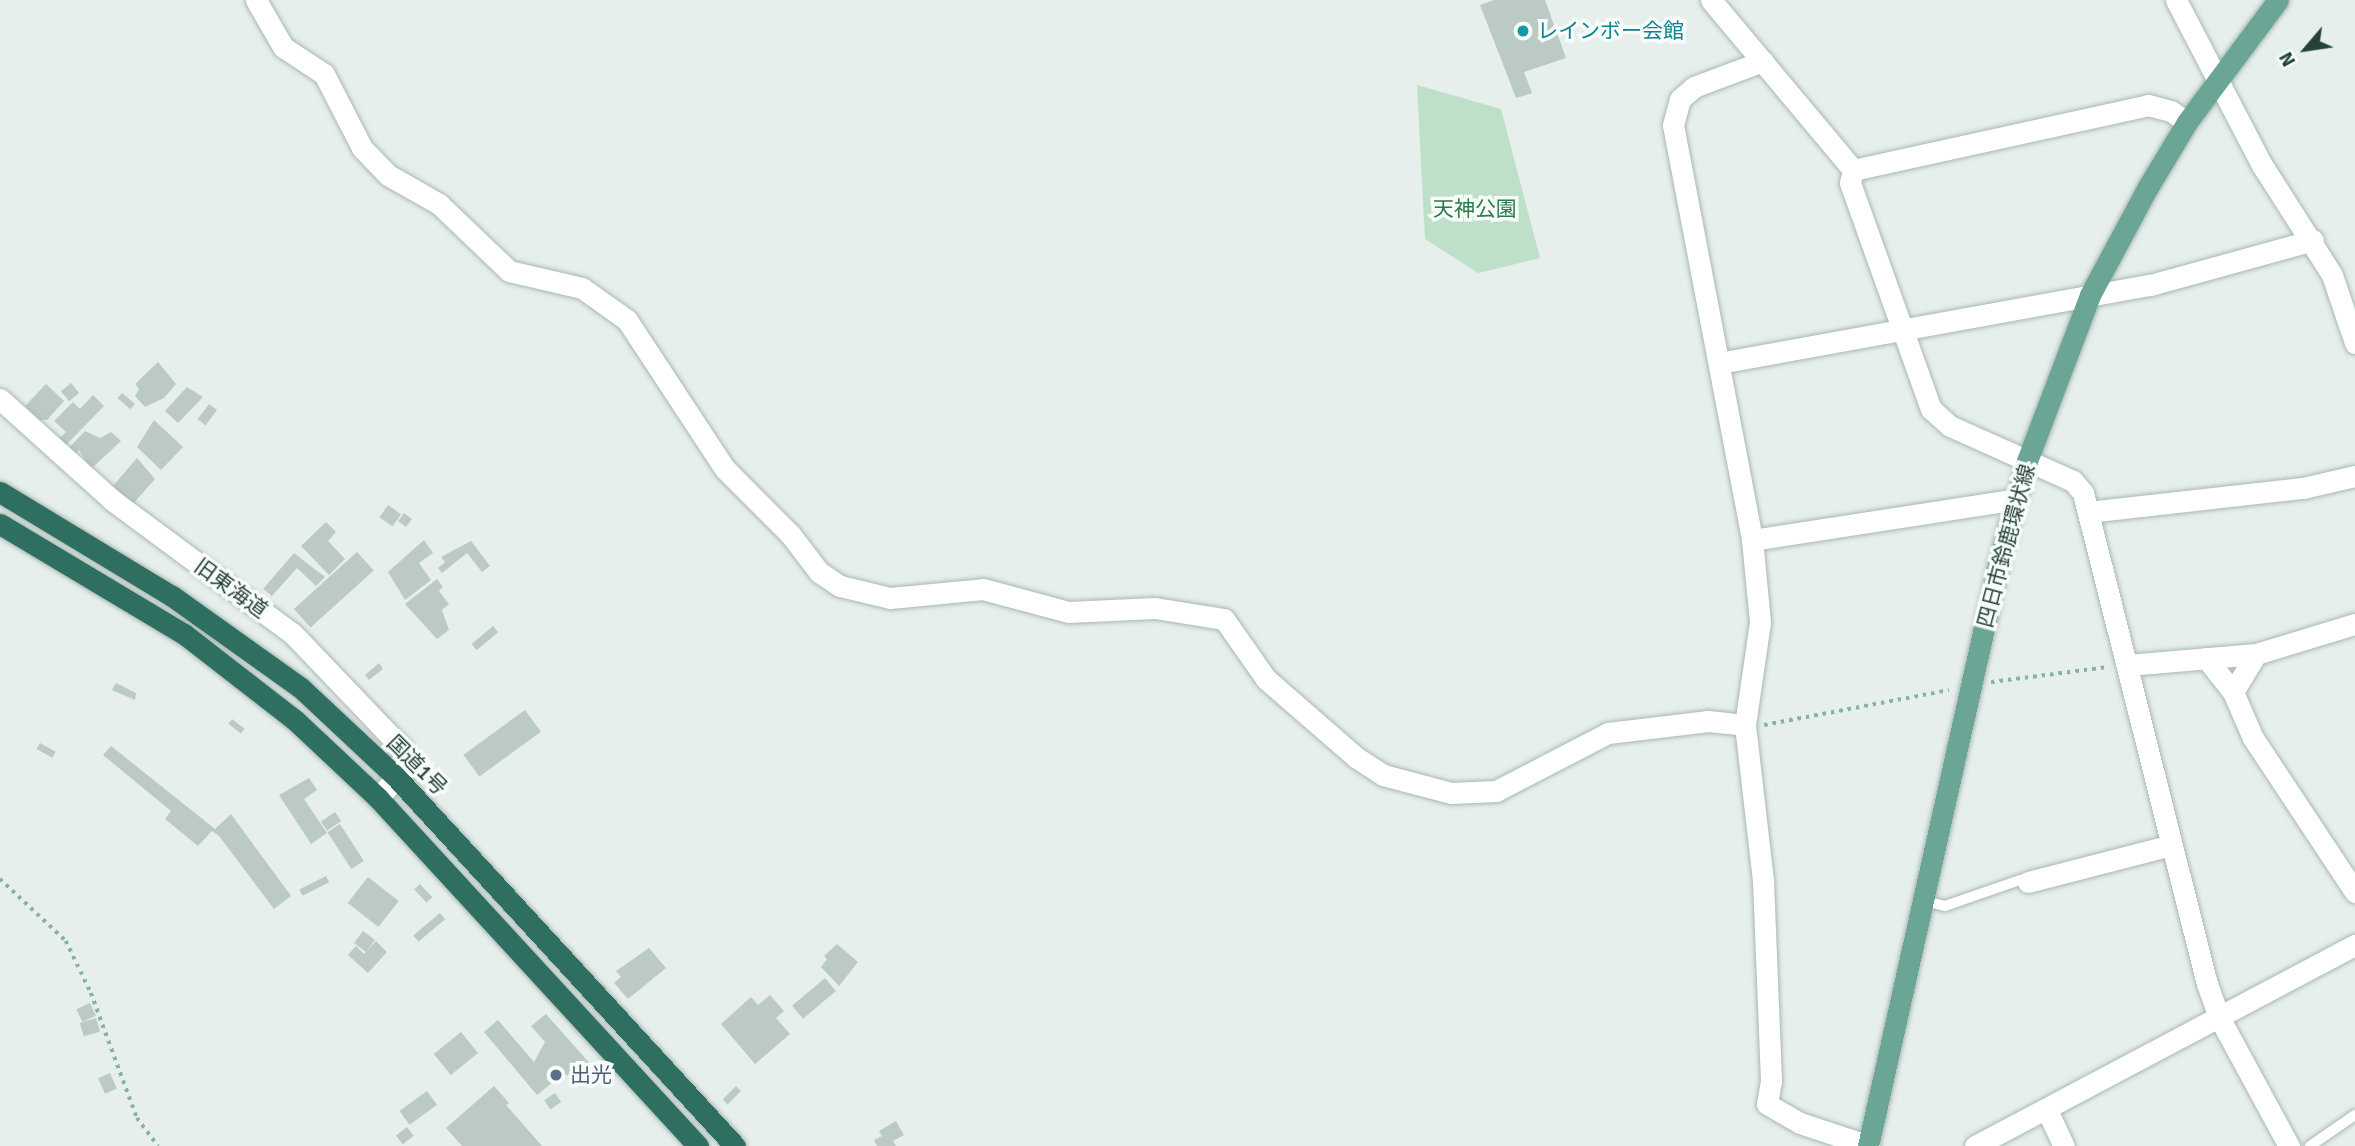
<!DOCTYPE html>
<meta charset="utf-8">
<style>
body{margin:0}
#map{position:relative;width:2355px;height:1146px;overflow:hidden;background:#e6efeb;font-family:Signika,"Noto Sans JP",sans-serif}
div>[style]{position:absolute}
.green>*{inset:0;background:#bfe0c8}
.building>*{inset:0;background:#bbcac4;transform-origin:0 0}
.path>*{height:3.5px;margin-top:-1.75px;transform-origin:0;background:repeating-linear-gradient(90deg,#86b3a5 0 3.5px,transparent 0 8.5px)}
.roads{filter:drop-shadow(0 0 2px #a8b8b2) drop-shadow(0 0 2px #a8b8b2)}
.lane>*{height:10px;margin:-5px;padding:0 5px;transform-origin:5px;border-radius:5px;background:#fff}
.street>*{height:21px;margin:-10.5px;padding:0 10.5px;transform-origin:10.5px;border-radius:10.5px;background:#fff}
.secondary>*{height:21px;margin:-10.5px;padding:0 10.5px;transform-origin:10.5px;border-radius:10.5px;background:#fff}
.primary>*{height:21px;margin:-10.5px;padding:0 10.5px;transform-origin:10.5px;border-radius:10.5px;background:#6aa596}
.highway>*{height:21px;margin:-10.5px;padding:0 10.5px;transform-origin:10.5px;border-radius:10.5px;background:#2f6f62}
.dots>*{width:19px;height:19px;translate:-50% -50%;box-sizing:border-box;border:4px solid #f7fbf9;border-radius:50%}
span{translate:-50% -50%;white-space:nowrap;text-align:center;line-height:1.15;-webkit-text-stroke:7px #f7fbf9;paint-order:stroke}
.culture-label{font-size:21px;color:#0d838f}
.left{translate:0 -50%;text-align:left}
.park-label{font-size:21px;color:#2d7a4b}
.street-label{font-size:21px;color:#24423a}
.service-label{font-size:21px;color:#4e5e75}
.north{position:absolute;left:2271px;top:14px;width:70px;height:70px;-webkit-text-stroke:5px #f7fbf9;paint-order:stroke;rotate:241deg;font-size:19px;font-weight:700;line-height:28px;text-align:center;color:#24423a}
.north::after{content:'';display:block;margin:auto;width:24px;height:32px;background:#24423a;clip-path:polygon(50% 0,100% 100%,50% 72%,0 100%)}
</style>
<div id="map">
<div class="green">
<div style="clip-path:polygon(1417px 85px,1501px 109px,1540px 258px,1478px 273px,1425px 239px)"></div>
</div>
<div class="building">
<div style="clip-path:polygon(1494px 0,1545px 0,1566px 58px,1524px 72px,1532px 93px,1516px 98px,1480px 5px)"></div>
<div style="clip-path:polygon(158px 362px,176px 384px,164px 398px,145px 407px,135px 396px,139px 389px,135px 384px)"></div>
<div style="left:71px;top:383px;width:13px;height:13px;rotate:51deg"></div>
<div style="clip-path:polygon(46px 384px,64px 401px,47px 420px,40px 420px,25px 406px)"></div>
<div style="clip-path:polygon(187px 387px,203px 397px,178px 423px,165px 411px)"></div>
<div style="left:122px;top:393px;width:17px;height:7px;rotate:40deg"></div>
<div style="clip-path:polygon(93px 395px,104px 406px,64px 447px,58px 440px,66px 432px,54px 421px,73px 402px,80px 409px)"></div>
<div style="left:209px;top:404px;width:10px;height:19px;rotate:37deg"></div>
<div style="clip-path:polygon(154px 420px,183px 447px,161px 470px,137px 447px)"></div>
<div style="clip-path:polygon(85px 431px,100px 438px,111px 432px,121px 441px,91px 469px,79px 450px,73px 456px,67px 450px)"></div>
<div style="clip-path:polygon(137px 458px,155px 479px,133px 504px,112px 487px)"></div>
<div style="left:388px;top:505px;width:16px;height:15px;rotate:35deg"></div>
<div style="left:404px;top:513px;width:10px;height:10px;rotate:37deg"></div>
<div style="clip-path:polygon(326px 522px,336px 532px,328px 541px,345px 559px,329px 575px,301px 546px)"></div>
<div style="clip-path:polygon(424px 540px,433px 553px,419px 563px,431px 580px,405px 600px,388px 572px)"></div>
<div style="clip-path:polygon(471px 541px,490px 566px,482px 572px,467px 553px,442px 573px,438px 568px,445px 562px,441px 557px)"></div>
<div style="left:357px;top:552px;width:25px;height:85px;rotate:48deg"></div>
<div style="clip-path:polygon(294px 553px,325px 577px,316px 586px,297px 568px,272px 596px,263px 589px)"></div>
<div style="clip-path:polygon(437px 579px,443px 587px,439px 591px,449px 604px,442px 610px,449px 630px,437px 639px,405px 604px)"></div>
<div style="left:493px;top:626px;width:8px;height:28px;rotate:50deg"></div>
<div style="clip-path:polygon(379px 663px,383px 669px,369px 680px,365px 675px)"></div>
<div style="clip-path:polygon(116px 683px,136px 693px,135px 700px,112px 690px)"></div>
<div style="left:525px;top:710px;width:27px;height:76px;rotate:54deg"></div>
<div style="left:232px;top:719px;width:16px;height:6px;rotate:38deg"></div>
<div style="left:40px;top:743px;width:18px;height:7px;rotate:29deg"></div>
<div style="clip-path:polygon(111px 746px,215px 829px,231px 814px,291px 896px,274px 909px,219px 836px,212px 831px,198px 846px,165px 819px,171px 811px,103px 755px)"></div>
<div style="clip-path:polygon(309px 778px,317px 790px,304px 799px,327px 833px,311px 844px,279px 795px)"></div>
<div style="left:335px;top:812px;width:11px;height:17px;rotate:56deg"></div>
<div style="left:340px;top:824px;width:44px;height:15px;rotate:57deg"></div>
<div style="left:326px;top:876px;width:7px;height:30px;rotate:63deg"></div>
<div style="left:368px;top:877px;width:39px;height:33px;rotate:38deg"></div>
<div style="left:420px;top:884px;width:18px;height:8px;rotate:47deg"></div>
<div style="left:440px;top:913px;width:8px;height:35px;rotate:50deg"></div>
<div style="left:363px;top:931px;width:15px;height:15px;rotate:37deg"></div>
<div style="clip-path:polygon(376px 941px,387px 952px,368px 973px,348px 955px,356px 946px,364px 954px)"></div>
<div style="clip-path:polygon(837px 944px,858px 962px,839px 986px,821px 967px,827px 959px,824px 956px)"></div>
<div style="clip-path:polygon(649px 948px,666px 968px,628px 999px,614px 983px,621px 977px,616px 971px)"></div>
<div style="left:825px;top:978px;width:17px;height:43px;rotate:50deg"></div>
<div style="clip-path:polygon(770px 995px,784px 1011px,776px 1018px,790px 1034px,755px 1064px,721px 1024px,751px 997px,758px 1005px)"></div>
<div style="left:90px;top:1003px;width:14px;height:15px;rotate:65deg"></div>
<div style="clip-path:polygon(546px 1014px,600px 1075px,586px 1088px,573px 1074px,559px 1077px,537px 1095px,484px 1032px,498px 1020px,534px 1062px,545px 1042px,531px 1026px)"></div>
<div style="left:96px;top:1018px;width:14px;height:17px;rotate:73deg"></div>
<div style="left:461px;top:1032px;width:27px;height:35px;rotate:51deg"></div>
<div style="left:110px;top:1073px;width:17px;height:13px;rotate:66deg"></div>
<div style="clip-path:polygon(494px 1086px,509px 1103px,506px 1105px,542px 1146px,462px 1146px,446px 1128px)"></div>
<div style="left:736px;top:1086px;width:7px;height:19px;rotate:45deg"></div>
<div style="left:427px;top:1091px;width:17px;height:34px;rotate:54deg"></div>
<div style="left:555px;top:1093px;width:11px;height:13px;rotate:56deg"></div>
<div style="clip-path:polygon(896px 1121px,904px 1135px,893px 1141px,896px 1146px,877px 1146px,874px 1140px,882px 1136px,879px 1131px)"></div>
<div style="left:407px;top:1127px;width:11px;height:14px;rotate:52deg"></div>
</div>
<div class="path">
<div style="left:1991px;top:682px;width:118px;rotate:-7.3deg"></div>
<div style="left:1764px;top:725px;width:188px;rotate:-10.7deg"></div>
<div style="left:0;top:879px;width:91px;rotate:43.2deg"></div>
<div style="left:66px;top:941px;width:58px;rotate:64.3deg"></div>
<div style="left:91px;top:993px;width:133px;rotate:69.8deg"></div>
<div style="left:137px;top:1118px;width:35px;rotate:53deg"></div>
</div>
<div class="roads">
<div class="lane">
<div style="left:1925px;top:901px;width:21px;rotate:14deg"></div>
<div style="left:1945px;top:906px;width:79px;rotate:-19.1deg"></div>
<div style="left:2020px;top:880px;width:8px;rotate:14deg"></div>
<div style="left:2310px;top:1146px;width:55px;rotate:-34.6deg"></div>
</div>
<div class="street">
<div style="left:256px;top:0;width:54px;rotate:60.1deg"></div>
<div style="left:283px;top:47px;width:49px;rotate:33.4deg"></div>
<div style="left:324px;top:74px;width:83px;rotate:62.8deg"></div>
<div style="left:362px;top:148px;width:37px;rotate:46deg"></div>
<div style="left:388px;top:175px;width:59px;rotate:29.6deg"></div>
<div style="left:439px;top:204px;width:97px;rotate:43.7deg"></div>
<div style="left:509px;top:271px;width:75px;rotate:13.1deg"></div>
<div style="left:582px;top:288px;width:55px;rotate:35.4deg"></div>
<div style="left:627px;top:320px;width:178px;rotate:56.7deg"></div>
<div style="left:725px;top:469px;width:92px;rotate:45deg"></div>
<div style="left:790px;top:534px;width:48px;rotate:52.7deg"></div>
<div style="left:819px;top:572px;width:25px;rotate:34deg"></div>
<div style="left:840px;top:586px;width:51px;rotate:13.5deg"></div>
<div style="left:890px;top:598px;width:93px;rotate:-5.5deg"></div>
<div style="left:983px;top:589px;width:88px;rotate:15.1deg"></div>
<div style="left:1068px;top:612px;width:87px;rotate:-2.6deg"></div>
<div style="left:1155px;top:608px;width:70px;rotate:9.1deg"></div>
<div style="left:1224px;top:619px;width:73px;rotate:55deg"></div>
<div style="left:1266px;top:679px;width:121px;rotate:41deg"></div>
<div style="left:1357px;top:758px;width:31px;rotate:33deg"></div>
<div style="left:1383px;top:775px;width:70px;rotate:14.8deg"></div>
<div style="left:1451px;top:793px;width:45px;rotate:-2.5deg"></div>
<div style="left:1496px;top:791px;width:126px;rotate:-27.4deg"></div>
<div style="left:1608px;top:733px;width:101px;rotate:-6.8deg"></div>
<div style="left:1708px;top:721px;width:37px;rotate:6deg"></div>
<div style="left:1711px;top:0;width:222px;rotate:50.1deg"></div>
<div style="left:1763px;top:61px;width:74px;rotate:159.4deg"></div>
<div style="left:1694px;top:87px;width:18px;rotate:139deg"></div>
<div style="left:1680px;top:99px;width:27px;rotate:105deg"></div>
<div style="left:1673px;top:125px;width:422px;rotate:79.2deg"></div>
<div style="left:1752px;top:540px;width:82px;rotate:84.4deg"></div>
<div style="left:1760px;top:622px;width:104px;rotate:98.3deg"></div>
<div style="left:1745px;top:725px;width:157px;rotate:83.4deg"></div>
<div style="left:1763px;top:881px;width:200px;rotate:87.7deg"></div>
<div style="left:1771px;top:1081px;width:23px;rotate:100deg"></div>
<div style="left:1767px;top:1104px;width:38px;rotate:30deg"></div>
<div style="left:1800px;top:1123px;width:73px;rotate:18.4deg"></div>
<div style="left:2262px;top:165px;width:130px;rotate:57.5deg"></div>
<div style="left:2332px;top:275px;width:72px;rotate:71.3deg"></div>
<div style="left:1853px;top:170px;width:13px;rotate:103deg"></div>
<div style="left:1850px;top:183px;width:240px;rotate:70.3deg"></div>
<div style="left:1931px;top:409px;width:25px;rotate:42deg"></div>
<div style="left:1950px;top:426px;width:135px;rotate:24.1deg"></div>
<div style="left:2073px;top:481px;width:16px;rotate:50deg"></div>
<div style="left:2083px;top:493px;width:506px;rotate:75.83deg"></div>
<div style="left:2207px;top:984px;width:37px;rotate:70deg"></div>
<div style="left:2220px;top:1019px;width:145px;rotate:61.5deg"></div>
<div style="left:1853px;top:170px;width:302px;rotate:-12.4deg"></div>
<div style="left:2148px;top:105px;width:24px;rotate:15deg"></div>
<div style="left:2171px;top:111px;width:19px;rotate:35deg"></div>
<div style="left:1719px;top:363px;width:438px;rotate:-10.3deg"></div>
<div style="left:2150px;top:285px;width:169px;rotate:-15.4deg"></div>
<div style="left:0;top:399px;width:151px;rotate:42deg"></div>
<div style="left:112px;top:500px;width:225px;rotate:36.5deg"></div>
<div style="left:293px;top:634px;width:158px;rotate:46.3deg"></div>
<div style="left:402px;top:748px;width:17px;rotate:65deg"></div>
<div style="left:409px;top:763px;width:47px;rotate:131.5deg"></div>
<div style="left:2088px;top:512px;width:216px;rotate:-6.4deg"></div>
<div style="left:2303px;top:488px;width:53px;rotate:-13deg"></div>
<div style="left:1752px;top:540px;width:267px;rotate:-8.8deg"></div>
<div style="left:2206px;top:658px;width:43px;rotate:51.5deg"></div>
<div style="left:2233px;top:692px;width:50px;rotate:66.5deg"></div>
<div style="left:2253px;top:738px;width:185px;rotate:56.5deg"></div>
<div style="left:2128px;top:665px;width:128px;rotate:-4.9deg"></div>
<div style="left:2256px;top:654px;width:103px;rotate:-16.9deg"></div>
<div style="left:2233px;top:692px;width:44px;rotate:-58.8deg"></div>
<div style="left:2028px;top:882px;width:148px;rotate:-14.5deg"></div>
<div style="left:2047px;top:1110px;width:40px;rotate:65deg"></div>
<div style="left:1975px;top:1146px;width:430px;rotate:-27.9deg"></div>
</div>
<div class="secondary">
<div style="left:2176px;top:0;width:186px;rotate:62.5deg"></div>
</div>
<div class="primary">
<div style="left:1868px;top:1146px;width:599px;rotate:-77.38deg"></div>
<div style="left:1999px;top:561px;width:104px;rotate:-74.4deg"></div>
<div style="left:2027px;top:461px;width:178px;rotate:-69.2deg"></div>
<div style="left:2090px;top:295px;width:123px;rotate:-61.8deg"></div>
<div style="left:2148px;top:187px;width:76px;rotate:-59deg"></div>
<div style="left:2187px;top:122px;width:152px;rotate:-53.3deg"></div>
</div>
<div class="highway">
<div style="left:0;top:492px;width:201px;rotate:31.2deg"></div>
<div style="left:172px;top:596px;width:158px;rotate:35.5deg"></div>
<div style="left:301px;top:688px;width:130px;rotate:43.1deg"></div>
<div style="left:396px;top:777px;width:501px;rotate:47.43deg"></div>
<div style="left:0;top:524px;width:214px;rotate:30.9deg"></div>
<div style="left:184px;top:634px;width:140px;rotate:37.8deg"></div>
<div style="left:295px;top:720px;width:114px;rotate:43.2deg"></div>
<div style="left:378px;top:798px;width:473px;rotate:47.4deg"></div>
</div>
</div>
<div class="dots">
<div style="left:1523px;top:31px;background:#0f9aa8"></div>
<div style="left:556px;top:1075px;background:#5c6f8a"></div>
</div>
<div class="culture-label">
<span class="left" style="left:1537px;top:31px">レインボー会館</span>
</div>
<div class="park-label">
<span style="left:1475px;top:209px">天神公園</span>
</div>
<div class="street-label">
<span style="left:2006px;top:546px;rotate:-75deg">四日市鈴鹿環状線</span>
<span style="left:231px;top:588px;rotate:36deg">旧東海道</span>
<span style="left:417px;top:765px;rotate:45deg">国道1号</span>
</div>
<div class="service-label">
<span class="left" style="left:570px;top:1075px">出光</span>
</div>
<div class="north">N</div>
</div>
